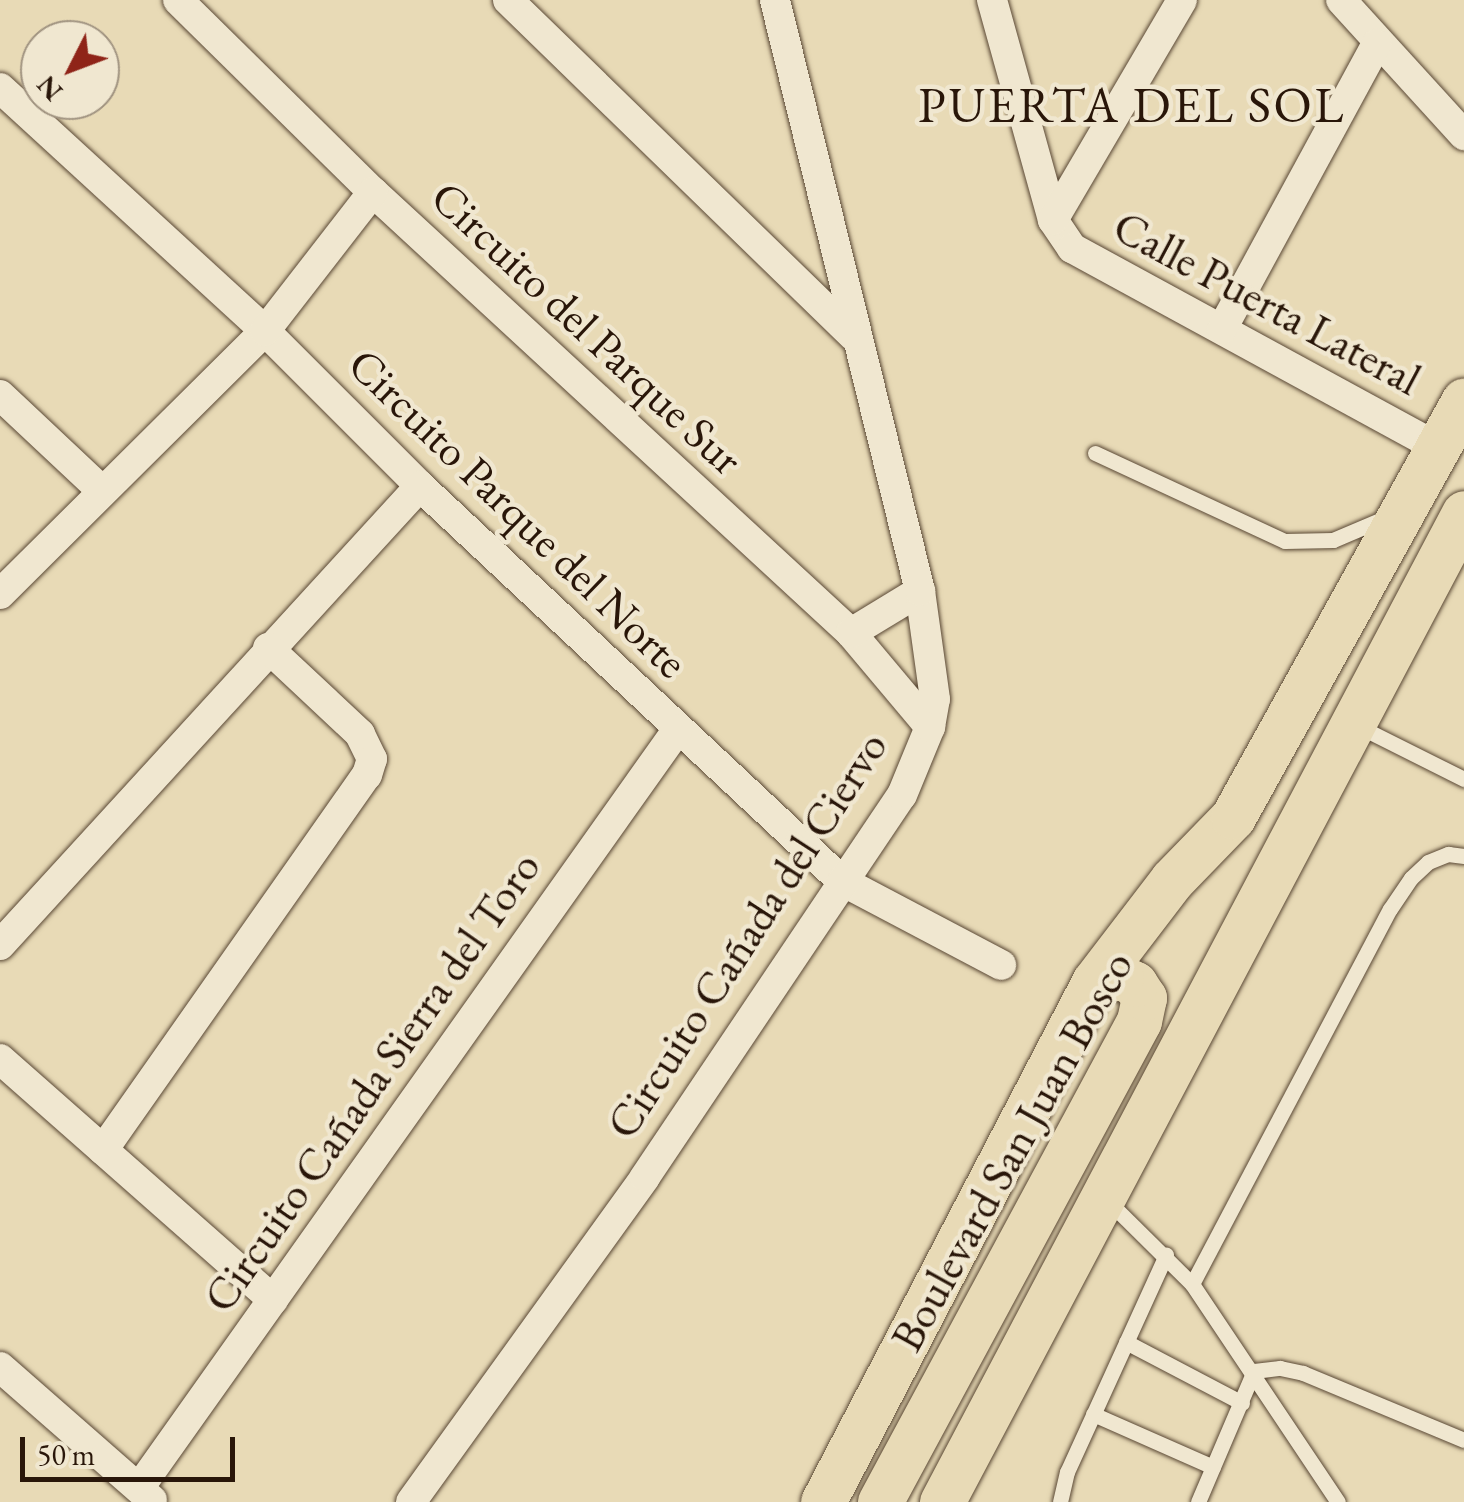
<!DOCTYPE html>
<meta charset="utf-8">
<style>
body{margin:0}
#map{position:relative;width:1464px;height:1502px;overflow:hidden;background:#e8dab6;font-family:"EB Garamond",serif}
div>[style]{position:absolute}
.roads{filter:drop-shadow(0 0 2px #594734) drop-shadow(0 0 2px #594734)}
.lane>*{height:15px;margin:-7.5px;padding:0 7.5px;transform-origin:7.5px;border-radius:7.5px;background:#f0e7d0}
.street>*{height:30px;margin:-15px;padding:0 15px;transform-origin:15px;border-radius:15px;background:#f0e7d0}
.primary>*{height:45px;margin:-22.5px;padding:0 22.5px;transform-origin:22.5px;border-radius:22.5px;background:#e8dab6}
span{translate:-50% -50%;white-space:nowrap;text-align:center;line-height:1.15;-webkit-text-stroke:9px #f0e7d0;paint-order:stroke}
.street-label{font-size:45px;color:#291609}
.quarter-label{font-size:50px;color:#291609;letter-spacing:2.5px}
.north{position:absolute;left:20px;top:20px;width:100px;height:100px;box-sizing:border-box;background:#f0e7d0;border:2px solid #a09380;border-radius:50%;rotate:228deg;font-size:28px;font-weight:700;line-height:40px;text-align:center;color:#291609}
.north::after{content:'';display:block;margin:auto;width:35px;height:45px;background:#8f2418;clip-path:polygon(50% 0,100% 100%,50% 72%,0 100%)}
.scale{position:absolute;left:20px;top:1437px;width:215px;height:45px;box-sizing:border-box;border:5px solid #291609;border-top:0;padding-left:12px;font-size:30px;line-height:35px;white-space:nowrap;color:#291609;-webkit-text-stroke:8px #f0e7d0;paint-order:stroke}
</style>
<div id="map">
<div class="roads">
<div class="lane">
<div style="left:1095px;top:453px;width:209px;rotate:24.9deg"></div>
<div style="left:1285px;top:541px;width:48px;rotate:-1.2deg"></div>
<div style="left:1333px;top:540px;width:59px;rotate:-23.1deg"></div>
<div style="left:1356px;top:725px;width:121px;rotate:26.6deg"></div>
<div style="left:1108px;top:1201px;width:118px;rotate:44.7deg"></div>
<div style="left:1192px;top:1284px;width:262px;rotate:56.2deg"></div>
<div style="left:1192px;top:1284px;width:424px;rotate:-62.2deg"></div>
<div style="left:1390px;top:909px;width:37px;rotate:-56deg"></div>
<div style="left:1411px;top:878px;width:23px;rotate:-43deg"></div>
<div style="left:1428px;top:862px;width:22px;rotate:-22deg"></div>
<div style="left:1448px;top:854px;width:16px;rotate:7deg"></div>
<div style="left:1126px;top:1342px;width:131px;rotate:27.7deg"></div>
<div style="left:1093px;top:1414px;width:131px;rotate:23.8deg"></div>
<div style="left:1060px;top:1502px;width:31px;rotate:-77deg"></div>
<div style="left:1067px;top:1472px;width:239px;rotate:-65.5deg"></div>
<div style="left:1198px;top:1502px;width:142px;rotate:-66.9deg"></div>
<div style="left:1254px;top:1371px;width:26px;rotate:-7deg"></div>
<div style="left:1280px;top:1368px;width:24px;rotate:12deg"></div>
<div style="left:1303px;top:1373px;width:174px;rotate:22.6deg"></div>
</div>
<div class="street">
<div style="left:178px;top:0;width:274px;rotate:44.6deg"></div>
<div style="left:373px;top:192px;width:650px;rotate:42.69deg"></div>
<div style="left:851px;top:633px;width:123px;rotate:50deg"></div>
<div style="left:508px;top:0;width:482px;rotate:44.2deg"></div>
<div style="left:992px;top:0;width:228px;rotate:74.5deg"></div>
<div style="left:1053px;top:220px;width:34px;rotate:56deg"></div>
<div style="left:1072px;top:248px;width:418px;rotate:28.6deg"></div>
<div style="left:1341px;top:0;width:183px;rotate:47.7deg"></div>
<div style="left:0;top:88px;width:360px;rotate:42.5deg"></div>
<div style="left:265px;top:331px;width:219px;rotate:45deg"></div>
<div style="left:420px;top:486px;width:578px;rotate:43.11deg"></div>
<div style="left:842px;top:881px;width:180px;rotate:27.8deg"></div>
<div style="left:1053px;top:220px;width:255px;rotate:-59.6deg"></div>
<div style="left:1222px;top:329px;width:324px;rotate:-61.5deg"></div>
<div style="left:0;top:395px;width:139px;rotate:43.2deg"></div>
<div style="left:0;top:594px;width:373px;rotate:-44.8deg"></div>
<div style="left:265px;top:331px;width:176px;rotate:-52.2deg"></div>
<div style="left:851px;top:633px;width:81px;rotate:-31.3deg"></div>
<div style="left:0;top:945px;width:622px;rotate:-47.54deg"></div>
<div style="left:0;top:1059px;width:364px;rotate:41.4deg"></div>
<div style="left:103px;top:1150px;width:459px;rotate:-54.9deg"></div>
<div style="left:367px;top:775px;width:17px;rotate:-73deg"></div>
<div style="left:372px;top:759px;width:28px;rotate:-116deg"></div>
<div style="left:360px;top:734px;width:126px;rotate:-136.9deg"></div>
<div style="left:0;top:1367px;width:202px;rotate:41.2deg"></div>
<div style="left:139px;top:1488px;width:931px;rotate:-54.62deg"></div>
<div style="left:411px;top:1502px;width:400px;rotate:-54.2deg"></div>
<div style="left:645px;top:1177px;width:460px;rotate:-56.1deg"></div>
<div style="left:902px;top:795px;width:74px;rotate:-67.6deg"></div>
<div style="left:930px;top:727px;width:28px;rotate:-80deg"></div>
<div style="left:935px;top:699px;width:109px;rotate:-97.9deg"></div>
<div style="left:920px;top:591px;width:609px;rotate:-103.79deg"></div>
</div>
<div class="primary">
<div style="left:823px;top:1502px;width:586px;rotate:-62.47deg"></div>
<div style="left:1094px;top:982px;width:128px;rotate:-52.6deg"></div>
<div style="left:1172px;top:880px;width:88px;rotate:-45.9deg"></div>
<div style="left:1233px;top:817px;width:476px;rotate:-61deg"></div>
<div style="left:880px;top:1502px;width:546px;rotate:-61.7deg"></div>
<div style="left:1139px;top:1021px;width:24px;rotate:-78deg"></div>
<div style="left:1144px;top:998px;width:17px;rotate:-123deg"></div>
<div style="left:1135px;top:984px;width:16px;rotate:-153deg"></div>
<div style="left:1121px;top:977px;width:27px;rotate:170deg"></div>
<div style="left:942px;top:1502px;width:1118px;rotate:-62.17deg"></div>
</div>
</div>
<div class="street-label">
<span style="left:1267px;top:303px;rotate:28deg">Calle Puerta Lateral</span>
<span style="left:587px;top:328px;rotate:43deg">Circuito del Parque Sur</span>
<span style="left:518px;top:513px;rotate:44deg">Circuito Parque del Norte</span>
<span style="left:747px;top:935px;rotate:-57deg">Circuito Cañada del Ciervo</span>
<span style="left:372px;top:1082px;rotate:-55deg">Circuito Cañada Sierra del Toro</span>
<span style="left:1012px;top:1151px;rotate:-61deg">Boulevard San Juan Bosco</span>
</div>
<div class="quarter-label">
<span style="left:1132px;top:105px">PUERTA DEL SOL</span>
</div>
<div class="north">N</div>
<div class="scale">50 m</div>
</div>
